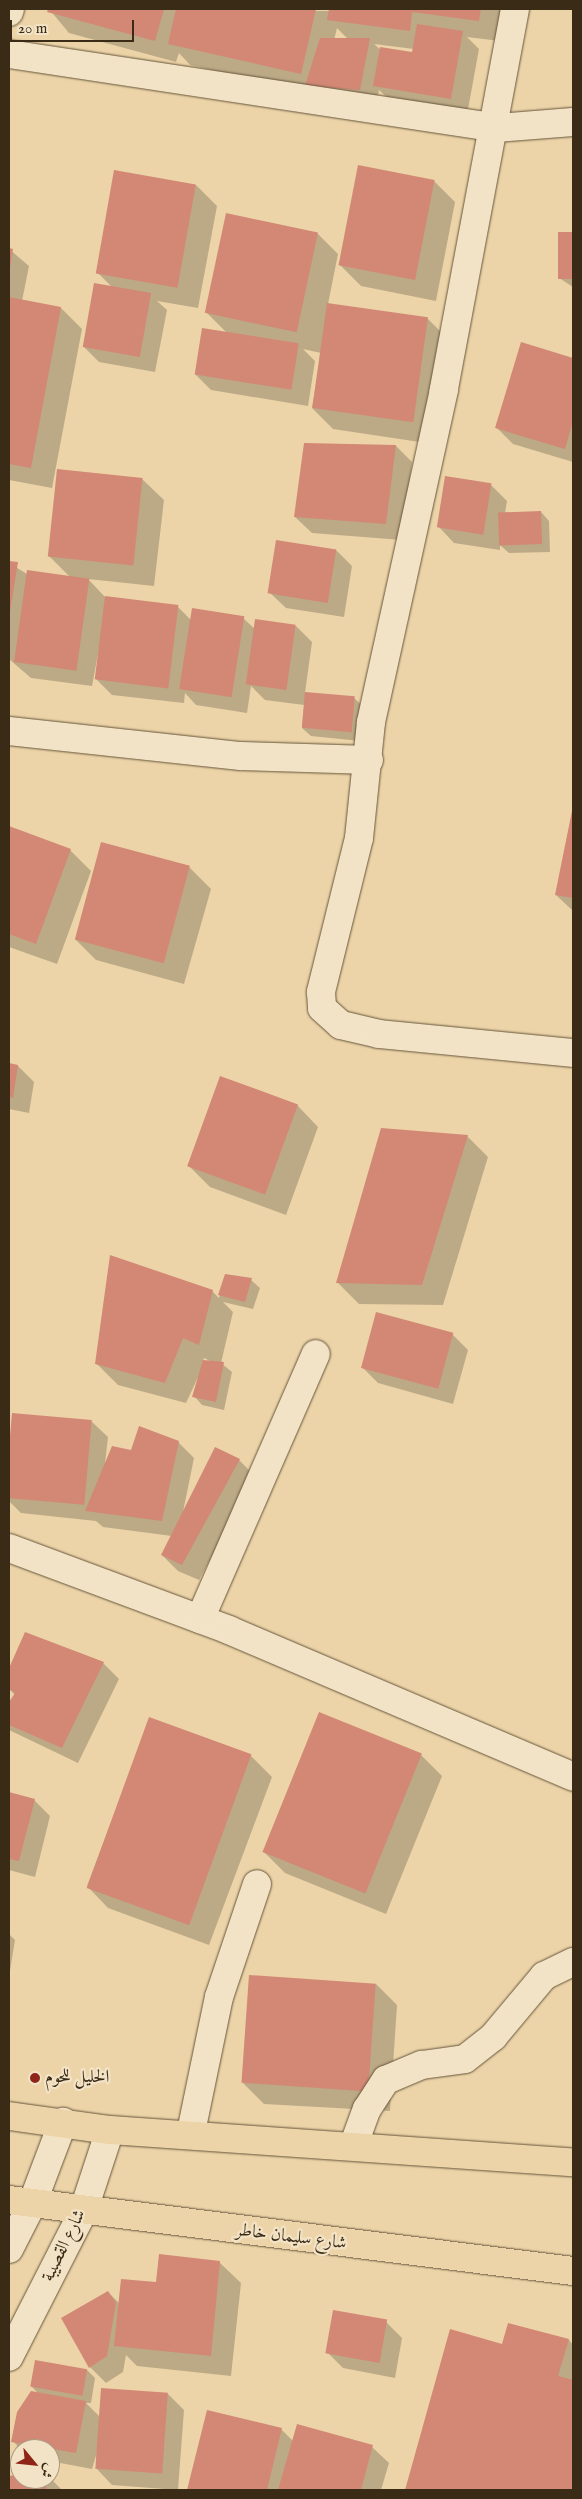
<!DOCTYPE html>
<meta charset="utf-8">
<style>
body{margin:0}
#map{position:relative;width:582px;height:2499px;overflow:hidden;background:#ecd4a8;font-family:"IM FELL English",Amiri,serif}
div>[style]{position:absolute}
.shadow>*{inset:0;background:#0003}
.building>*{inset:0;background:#d28875;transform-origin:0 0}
.roads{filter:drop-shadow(0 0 1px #66553b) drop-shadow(0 0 1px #66553b)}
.minor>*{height:28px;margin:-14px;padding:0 14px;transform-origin:14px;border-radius:14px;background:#f3e3c6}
.major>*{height:28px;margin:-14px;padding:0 14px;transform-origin:14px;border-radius:14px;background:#ecd4a8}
.dots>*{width:14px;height:14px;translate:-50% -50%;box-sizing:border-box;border:2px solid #f3e3c6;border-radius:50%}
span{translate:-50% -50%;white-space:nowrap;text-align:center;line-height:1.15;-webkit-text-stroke:4.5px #f3e3c6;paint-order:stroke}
.poi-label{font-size:18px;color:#3a2b17}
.left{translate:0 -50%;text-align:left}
.street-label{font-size:18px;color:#3a2b17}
.frame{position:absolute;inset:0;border:10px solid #3a2b17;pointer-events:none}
.north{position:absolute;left:10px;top:2439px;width:50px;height:50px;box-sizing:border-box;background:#f3e3c6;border:1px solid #a99980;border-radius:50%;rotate:118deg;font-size:14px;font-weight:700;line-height:20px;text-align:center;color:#3a2b17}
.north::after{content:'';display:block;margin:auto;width:18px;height:22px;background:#8f2418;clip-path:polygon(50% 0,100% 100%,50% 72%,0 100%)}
.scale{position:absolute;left:10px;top:20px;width:124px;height:22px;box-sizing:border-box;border:2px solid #3a2b17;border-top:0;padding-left:6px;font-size:15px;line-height:18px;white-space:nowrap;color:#3a2b17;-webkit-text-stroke:4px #f3e3c6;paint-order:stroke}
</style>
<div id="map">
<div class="shadow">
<div style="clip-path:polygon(evenodd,49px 9px,330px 11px,504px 9px,500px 41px,467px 37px,479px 49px,467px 115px,391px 101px,379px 90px,376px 106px,313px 93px,190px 65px,179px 53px,176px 62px,69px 33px,49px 9px,337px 28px,349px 40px,334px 40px,337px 28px,49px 9px,374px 44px,414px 49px,413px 53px,381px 50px,374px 44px)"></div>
<div style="clip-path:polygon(434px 181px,455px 202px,436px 301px,361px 286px,340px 265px)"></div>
<div style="clip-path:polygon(196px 185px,217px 206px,198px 308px,157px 301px,167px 310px,155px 372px,99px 362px,83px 346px,113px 288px,98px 273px)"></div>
<div style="clip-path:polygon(317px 233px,338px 254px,328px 304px,428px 319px,449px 340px,433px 444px,333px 429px,312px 408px,321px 353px,303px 349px,315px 361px,308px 406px,211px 390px,195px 374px,228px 334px,206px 312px)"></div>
<div style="clip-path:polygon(559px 233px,573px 233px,573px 287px,559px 278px)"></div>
<div style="clip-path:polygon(9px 249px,29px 266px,22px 301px,61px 308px,82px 329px,52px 488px,9px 480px)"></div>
<div style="clip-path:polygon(522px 344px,573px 359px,573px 462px,513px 444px,497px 428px)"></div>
<div style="clip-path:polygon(305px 444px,396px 446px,412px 462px,402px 540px,312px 533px,295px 517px)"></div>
<div style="clip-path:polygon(446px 478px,491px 485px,507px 501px,505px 513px,541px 512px,549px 521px,550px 552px,509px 553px,500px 545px,500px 550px,454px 543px,438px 526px)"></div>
<div style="clip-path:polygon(142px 479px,164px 500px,154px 586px,88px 579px,105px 597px,177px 606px,191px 620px,243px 618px,256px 630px,296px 626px,312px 642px,305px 693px,354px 698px,363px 706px,360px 741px,311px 736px,302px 728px,304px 705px,265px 700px,251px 686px,247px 713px,196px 705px,185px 693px,184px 703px,112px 695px,96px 679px,101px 638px,92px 686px,31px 678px,9px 659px,9px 563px,27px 574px,70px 577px,49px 556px)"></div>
<div style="clip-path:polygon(336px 550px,352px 566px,344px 617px,286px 608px,269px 592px)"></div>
<div style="clip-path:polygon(573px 809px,573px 911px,556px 895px)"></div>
<div style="clip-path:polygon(9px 827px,70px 850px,91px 871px,57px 964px,9px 947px)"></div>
<div style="clip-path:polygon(189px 867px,211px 889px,184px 984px,96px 960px,75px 939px)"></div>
<div style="clip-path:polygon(9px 1065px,18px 1066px,34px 1082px,29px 1113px,9px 1109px)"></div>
<div style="clip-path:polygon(297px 1105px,318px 1127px,286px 1215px,210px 1187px,189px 1166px)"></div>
<div style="clip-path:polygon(467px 1136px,488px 1157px,443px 1305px,359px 1304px,338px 1283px)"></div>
<div style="clip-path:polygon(evenodd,225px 1276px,251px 1280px,260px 1288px,253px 1309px,223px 1302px,233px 1312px,221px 1363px,232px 1372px,224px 1410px,202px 1405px,194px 1396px,200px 1373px,186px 1403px,118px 1385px,97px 1364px,212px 1291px,219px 1298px,225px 1276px,204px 1358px,212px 1362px,203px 1361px,204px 1358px)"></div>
<div style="clip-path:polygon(452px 1334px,468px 1350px,453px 1404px,378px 1383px,362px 1367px)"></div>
<div style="clip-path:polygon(13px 1414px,91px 1421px,108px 1437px,105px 1464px,131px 1451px,178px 1442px,194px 1458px,183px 1512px,239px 1460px,255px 1476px,199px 1580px,178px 1571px,162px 1555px,172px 1536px,103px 1527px,96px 1521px,21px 1513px,9px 1501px)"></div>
<div style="clip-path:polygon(26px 1633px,103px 1663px,119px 1679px,78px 1763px,9px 1730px,9px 1704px,15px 1695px,9px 1689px,9px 1671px)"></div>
<div style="clip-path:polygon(150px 1719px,251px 1756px,272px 1777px,209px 1945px,108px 1908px,87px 1886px)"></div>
<div style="clip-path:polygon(421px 1755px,442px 1776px,386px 1914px,285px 1873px,264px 1852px)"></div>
<div style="clip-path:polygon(9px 1794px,34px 1800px,50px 1816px,35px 1877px,9px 1870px)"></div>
<div style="clip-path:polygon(9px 1934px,15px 1940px,9px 1977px)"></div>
<div style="clip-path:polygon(376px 1984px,397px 2005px,390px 2111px,264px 2104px,243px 2083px)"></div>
<div style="clip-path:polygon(219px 2262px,241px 2283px,231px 2376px,137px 2366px,126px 2355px,123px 2372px,106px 2383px,90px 2367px,108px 2292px,120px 2304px,157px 2283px)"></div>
<div style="clip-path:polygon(386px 2322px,402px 2338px,395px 2378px,343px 2368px,327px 2352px)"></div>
<div style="clip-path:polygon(451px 2331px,503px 2346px,569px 2340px,573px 2345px,573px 2490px,407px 2490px)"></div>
<div style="clip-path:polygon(87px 2370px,95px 2378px,91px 2403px,86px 2403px,100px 2417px,168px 2394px,184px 2410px,178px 2490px,112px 2485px,96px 2468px,97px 2452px,92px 2469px,50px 2461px,50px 2449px,20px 2449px,13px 2441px,39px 2394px,32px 2387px)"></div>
<div style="clip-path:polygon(208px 2411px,281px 2429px,293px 2441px,372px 2447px,389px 2463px,381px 2490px,189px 2490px)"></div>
<div style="clip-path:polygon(20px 2475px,20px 2479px,50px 2478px,62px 2490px,9px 2490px,9px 2477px)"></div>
</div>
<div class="building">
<div style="clip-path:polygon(48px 9px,164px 9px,155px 41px,47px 12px)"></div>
<div style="clip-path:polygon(176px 9px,316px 9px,301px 74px,168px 44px)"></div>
<div style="clip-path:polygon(329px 9px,481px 9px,479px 21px,412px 12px,410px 31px,327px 20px)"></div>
<div style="clip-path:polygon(417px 24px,463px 31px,451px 99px,373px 86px,380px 47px,412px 52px)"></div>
<div style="clip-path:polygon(320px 38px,370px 38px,360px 90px,305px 86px)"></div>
<div style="left:358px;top:165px;width:78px;height:102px;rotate:11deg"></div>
<div style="left:114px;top:170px;width:83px;height:105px;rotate:10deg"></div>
<div style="left:226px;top:213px;width:94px;height:102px;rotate:12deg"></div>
<div style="left:558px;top:232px;width:15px;height:47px"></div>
<div style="clip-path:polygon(9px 248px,13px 249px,10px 268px,9px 268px)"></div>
<div style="left:94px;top:283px;width:58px;height:65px;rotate:10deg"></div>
<div style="clip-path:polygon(9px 297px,61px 307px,31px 468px,9px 464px)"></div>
<div style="left:327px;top:303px;width:102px;height:106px;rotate:8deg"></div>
<div style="left:202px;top:328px;width:98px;height:47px;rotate:9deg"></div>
<div style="clip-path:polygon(521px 342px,573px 358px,573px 421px,565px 449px,495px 428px)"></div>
<div style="clip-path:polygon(304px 443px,396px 445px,386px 524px,294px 517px)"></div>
<div style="left:57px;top:469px;width:86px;height:88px;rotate:6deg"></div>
<div style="left:445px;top:476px;width:47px;height:52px;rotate:9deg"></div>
<div style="left:541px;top:511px;width:33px;height:43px;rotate:88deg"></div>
<div style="left:276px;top:540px;width:61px;height:54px;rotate:9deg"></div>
<div style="clip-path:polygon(9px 561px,18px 562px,10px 612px,9px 612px)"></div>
<div style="left:27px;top:570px;width:63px;height:93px;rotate:8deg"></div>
<div style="left:105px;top:596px;width:74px;height:84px;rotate:7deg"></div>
<div style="left:192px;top:608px;width:53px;height:82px;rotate:9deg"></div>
<div style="left:255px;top:619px;width:41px;height:66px;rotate:8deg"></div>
<div style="left:305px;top:692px;width:50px;height:36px;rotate:5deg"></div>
<div style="clip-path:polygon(573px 806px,573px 898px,555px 895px)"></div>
<div style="clip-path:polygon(9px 826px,71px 849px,36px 944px,9px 934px)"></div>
<div style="left:101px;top:842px;width:92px;height:101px;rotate:15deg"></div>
<div style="clip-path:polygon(9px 1063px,18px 1065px,13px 1098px,9px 1097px)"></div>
<div style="left:220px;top:1076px;width:83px;height:96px;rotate:20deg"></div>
<div style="clip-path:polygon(381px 1128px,468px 1135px,422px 1285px,336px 1283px)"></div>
<div style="clip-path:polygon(110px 1255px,213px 1290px,199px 1345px,183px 1338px,165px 1383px,95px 1364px)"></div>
<div style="clip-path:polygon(225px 1274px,252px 1278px,245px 1302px,218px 1295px)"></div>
<div style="left:376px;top:1312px;width:80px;height:58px;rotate:15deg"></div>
<div style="clip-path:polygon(203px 1360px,224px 1362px,216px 1402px,192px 1397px)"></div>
<div style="left:12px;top:1413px;width:80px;height:85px;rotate:5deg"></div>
<div style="clip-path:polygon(139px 1426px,179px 1441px,162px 1521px,85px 1511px,112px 1446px,131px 1450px)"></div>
<div style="clip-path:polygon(215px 1447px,240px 1459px,182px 1565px,161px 1555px)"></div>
<div style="clip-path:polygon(25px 1632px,104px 1662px,62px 1748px,9px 1725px,9px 1702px,15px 1693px,9px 1689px,9px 1668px)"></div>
<div style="left:319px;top:1712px;width:111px;height:151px;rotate:22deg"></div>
<div style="left:149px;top:1717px;width:109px;height:182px;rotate:20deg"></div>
<div style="clip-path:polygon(9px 1792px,35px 1799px,19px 1861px,9px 1859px)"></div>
<div style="left:249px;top:1975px;width:127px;height:108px;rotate:4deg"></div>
<div style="clip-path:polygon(159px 2254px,220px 2261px,211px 2356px,114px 2346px,121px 2279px,156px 2282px)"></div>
<div style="clip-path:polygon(108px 2291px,116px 2303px,107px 2356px,89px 2368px,61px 2318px)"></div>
<div style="left:333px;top:2310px;width:55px;height:44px;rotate:10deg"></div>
<div style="clip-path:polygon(508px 2323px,569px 2339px,558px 2376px,573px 2380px,573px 2490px,405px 2490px,450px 2329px,502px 2344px)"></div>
<div style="left:35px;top:2360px;width:53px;height:27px;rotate:10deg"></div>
<div style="left:101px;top:2388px;width:67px;height:81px;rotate:4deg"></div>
<div style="clip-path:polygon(31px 2391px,86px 2401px,76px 2453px,11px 2442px,17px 2412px)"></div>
<div style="clip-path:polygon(207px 2410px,282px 2428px,267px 2490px,187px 2490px)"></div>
<div style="clip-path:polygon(297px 2424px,373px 2445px,361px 2490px,278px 2490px)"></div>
<div style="clip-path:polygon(20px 2474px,20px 2479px,45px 2479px,47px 2490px,9px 2490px,9px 2476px)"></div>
</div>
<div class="roads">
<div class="minor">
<div style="left:515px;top:9px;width:388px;rotate:100.6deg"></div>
<div style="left:444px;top:390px;width:340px;rotate:102.4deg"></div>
<div style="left:371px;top:722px;width:117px;rotate:95.9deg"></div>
<div style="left:359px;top:838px;width:159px;rotate:103.9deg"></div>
<div style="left:321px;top:992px;width:16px;rotate:86deg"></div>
<div style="left:322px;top:1008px;width:25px;rotate:42deg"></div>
<div style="left:341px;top:1025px;width:39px;rotate:13deg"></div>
<div style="left:379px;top:1034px;width:195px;rotate:5.6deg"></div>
<div style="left:9px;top:12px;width:3px;rotate:-72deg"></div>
<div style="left:9px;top:54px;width:494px;rotate:8.6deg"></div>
<div style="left:497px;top:128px;width:76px;rotate:-4.5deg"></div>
<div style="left:9px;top:731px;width:233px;rotate:6.2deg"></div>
<div style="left:241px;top:756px;width:128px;rotate:1.8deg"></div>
<div style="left:9px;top:1548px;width:235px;rotate:20.4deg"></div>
<div style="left:229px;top:1630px;width:374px;rotate:23.1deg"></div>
<div style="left:200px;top:1619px;width:289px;rotate:-66.4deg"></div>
<div style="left:191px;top:2132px;width:138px;rotate:-78.3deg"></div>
<div style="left:219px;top:1997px;width:119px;rotate:-71.4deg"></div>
<div style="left:354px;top:2144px;width:37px;rotate:-70deg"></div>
<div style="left:367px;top:2109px;width:35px;rotate:-57deg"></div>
<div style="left:386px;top:2080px;width:39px;rotate:-23deg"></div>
<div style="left:422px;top:2065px;width:43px;rotate:-7.9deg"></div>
<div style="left:465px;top:2059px;width:36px;rotate:-38deg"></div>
<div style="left:493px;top:2037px;width:80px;rotate:-50.1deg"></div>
<div style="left:544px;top:1976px;width:32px;rotate:-26deg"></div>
<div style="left:9px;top:2249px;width:51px;rotate:-62.9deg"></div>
<div style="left:32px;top:2204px;width:88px;rotate:-69.3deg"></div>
<div style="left:9px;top:2357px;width:163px;rotate:-63deg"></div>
<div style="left:83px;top:2212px;width:86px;rotate:-71.8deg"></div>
</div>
<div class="major">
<div style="left:9px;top:2116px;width:102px;rotate:7.9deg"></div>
<div style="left:110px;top:2130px;width:464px;rotate:4deg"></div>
<div style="left:9px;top:2200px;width:568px;rotate:7.18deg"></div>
</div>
</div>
<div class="dots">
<div style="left:35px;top:2078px;background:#8f2418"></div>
</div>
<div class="poi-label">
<span class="left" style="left:45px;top:2078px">الخليل للحوم</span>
</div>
<div class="street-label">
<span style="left:291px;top:2238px;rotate:7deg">شارع سليمان خاطر</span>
<span style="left:65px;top:2246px;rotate:-64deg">شارع القصيبة</span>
</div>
<div class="frame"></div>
<div class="north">ش</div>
<div class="scale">20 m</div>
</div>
